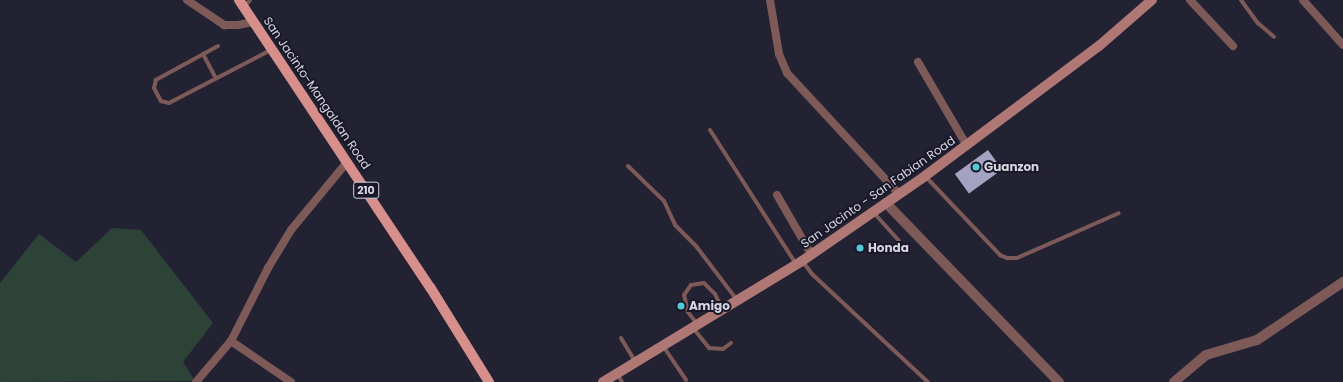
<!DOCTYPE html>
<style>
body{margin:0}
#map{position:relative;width:1343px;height:382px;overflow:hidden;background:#232233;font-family:Poppins,sans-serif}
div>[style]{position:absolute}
.green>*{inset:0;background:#2d4338}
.building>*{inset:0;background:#a3a2c0;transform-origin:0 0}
.service>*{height:4px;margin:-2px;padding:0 2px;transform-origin:2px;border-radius:2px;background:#7d5a58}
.minor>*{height:8px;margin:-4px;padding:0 4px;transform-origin:4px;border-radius:4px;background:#7d5a58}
.tertiary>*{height:10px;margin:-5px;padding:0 5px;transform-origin:5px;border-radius:5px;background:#7d5a58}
.secondary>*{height:10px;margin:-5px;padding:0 5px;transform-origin:5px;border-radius:5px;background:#af7875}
.primary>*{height:10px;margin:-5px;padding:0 5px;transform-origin:5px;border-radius:5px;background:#d68f8b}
.dots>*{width:11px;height:11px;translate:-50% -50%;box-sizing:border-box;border:2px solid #191829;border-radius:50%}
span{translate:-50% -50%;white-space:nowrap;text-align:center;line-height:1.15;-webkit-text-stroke:4px #191829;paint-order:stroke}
.shield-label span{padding:1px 3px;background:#191829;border:1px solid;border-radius:3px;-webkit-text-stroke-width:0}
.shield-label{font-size:11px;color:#d6d5e1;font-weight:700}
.street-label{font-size:12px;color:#d6d5e1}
.poi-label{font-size:12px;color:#d6d5e1;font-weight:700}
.left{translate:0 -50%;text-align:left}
</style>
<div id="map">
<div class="green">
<div style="clip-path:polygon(112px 228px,141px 230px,213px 323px,183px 362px,195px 381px,0 382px,0 283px,39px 234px,76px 262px)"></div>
</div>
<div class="building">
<div style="left:988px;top:150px;width:24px;height:41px;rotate:54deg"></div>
</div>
<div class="service">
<div style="left:1241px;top:0;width:29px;rotate:54deg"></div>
<div style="left:1258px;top:23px;width:21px;rotate:41deg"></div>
<div style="left:244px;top:7px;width:9px;rotate:-49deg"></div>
<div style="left:218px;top:46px;width:71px;rotate:151.3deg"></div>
<div style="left:156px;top:80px;width:8px;rotate:104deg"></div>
<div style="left:154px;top:88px;width:15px;rotate:62deg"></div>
<div style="left:161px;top:101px;width:8px;rotate:14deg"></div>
<div style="left:169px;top:103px;width:115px;rotate:-27.5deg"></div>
<div style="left:203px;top:54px;width:27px;rotate:62deg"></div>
<div style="left:710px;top:130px;width:159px;rotate:57.3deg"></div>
<div style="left:628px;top:166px;width:50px;rotate:44.2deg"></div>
<div style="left:664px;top:201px;width:26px;rotate:65deg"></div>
<div style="left:675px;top:225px;width:30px;rotate:45deg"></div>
<div style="left:696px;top:246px;width:68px;rotate:52.8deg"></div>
<div style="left:926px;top:177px;width:108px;rotate:46.5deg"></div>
<div style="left:1000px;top:255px;width:8px;rotate:23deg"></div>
<div style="left:1007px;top:258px;width:10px"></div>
<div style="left:1017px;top:258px;width:111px;rotate:-23.8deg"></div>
<div style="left:874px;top:213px;width:38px;rotate:48deg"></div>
<div style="left:803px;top:262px;width:15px;rotate:53deg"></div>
<div style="left:812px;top:274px;width:158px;rotate:43deg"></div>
<div style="left:698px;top:325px;width:16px;rotate:-128deg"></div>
<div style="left:688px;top:312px;width:17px;rotate:-103deg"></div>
<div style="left:684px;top:295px;width:12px;rotate:-55deg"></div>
<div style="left:691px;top:285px;width:13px;rotate:-9deg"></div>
<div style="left:704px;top:283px;width:16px;rotate:45deg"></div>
<div style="left:715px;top:294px;width:17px;rotate:65deg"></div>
<div style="left:693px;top:328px;width:26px;rotate:51deg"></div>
<div style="left:709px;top:348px;width:14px;rotate:4deg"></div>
<div style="left:723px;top:349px;width:10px;rotate:-37deg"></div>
<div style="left:621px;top:338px;width:27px;rotate:59deg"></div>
<div style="left:663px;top:346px;width:41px;rotate:55.9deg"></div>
<div style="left:617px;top:373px;width:10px;rotate:61deg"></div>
</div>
<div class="minor">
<div style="left:187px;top:0;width:45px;rotate:34deg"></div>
<div style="left:224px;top:25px;width:14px"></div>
<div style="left:238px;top:25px;width:16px;rotate:-11deg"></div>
<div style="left:770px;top:0;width:55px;rotate:80.5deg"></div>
<div style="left:779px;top:54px;width:21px;rotate:67deg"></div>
<div style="left:787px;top:73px;width:165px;rotate:47.2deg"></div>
<div style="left:1190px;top:0;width:63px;rotate:46.9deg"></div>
<div style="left:1303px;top:0;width:60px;rotate:48.4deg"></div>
<div style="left:918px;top:62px;width:97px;rotate:59.7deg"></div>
<div style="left:777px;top:195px;width:68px;rotate:60deg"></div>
<div style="left:196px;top:382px;width:54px;rotate:-49.5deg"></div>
<div style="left:291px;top:382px;width:73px;rotate:-145.7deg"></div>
<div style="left:231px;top:341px;width:82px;rotate:-63.1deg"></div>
<div style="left:268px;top:268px;width:44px;rotate:-58.8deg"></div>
<div style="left:291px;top:230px;width:88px;rotate:-50.5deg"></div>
</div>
<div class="tertiary">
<div style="left:886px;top:203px;width:249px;rotate:46deg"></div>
<div style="left:1174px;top:382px;width:42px;rotate:-40.2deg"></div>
<div style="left:1206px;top:355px;width:53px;rotate:-16.4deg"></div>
<div style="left:1257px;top:340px;width:104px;rotate:-34deg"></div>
</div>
<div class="secondary">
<div style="left:603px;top:382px;width:233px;rotate:-31.3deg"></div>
<div style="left:802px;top:261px;width:150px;rotate:-34.6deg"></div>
<div style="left:925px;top:176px;width:217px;rotate:-36.8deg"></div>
<div style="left:1099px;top:46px;width:70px;rotate:-41deg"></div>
</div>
<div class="primary">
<div style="left:239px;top:0;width:345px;rotate:56.4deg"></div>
<div style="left:430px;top:287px;width:112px;rotate:58.2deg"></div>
</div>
<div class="dots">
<div style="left:976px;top:167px;background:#52cbd8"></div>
<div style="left:860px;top:248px;background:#52cbd8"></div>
<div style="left:681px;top:306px;background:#52cbd8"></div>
</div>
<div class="shield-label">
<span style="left:366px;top:190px">210</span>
</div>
<div class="street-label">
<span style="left:317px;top:93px;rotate:56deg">San Jacinto-Mangaldan Road</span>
<span style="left:878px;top:192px;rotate:-35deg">San Jacinto - San Fabian Road</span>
</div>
<div class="poi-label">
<span class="left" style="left:984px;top:167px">Guanzon</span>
<span class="left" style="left:868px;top:248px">Honda</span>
<span class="left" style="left:689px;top:306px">Amigo</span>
</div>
</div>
